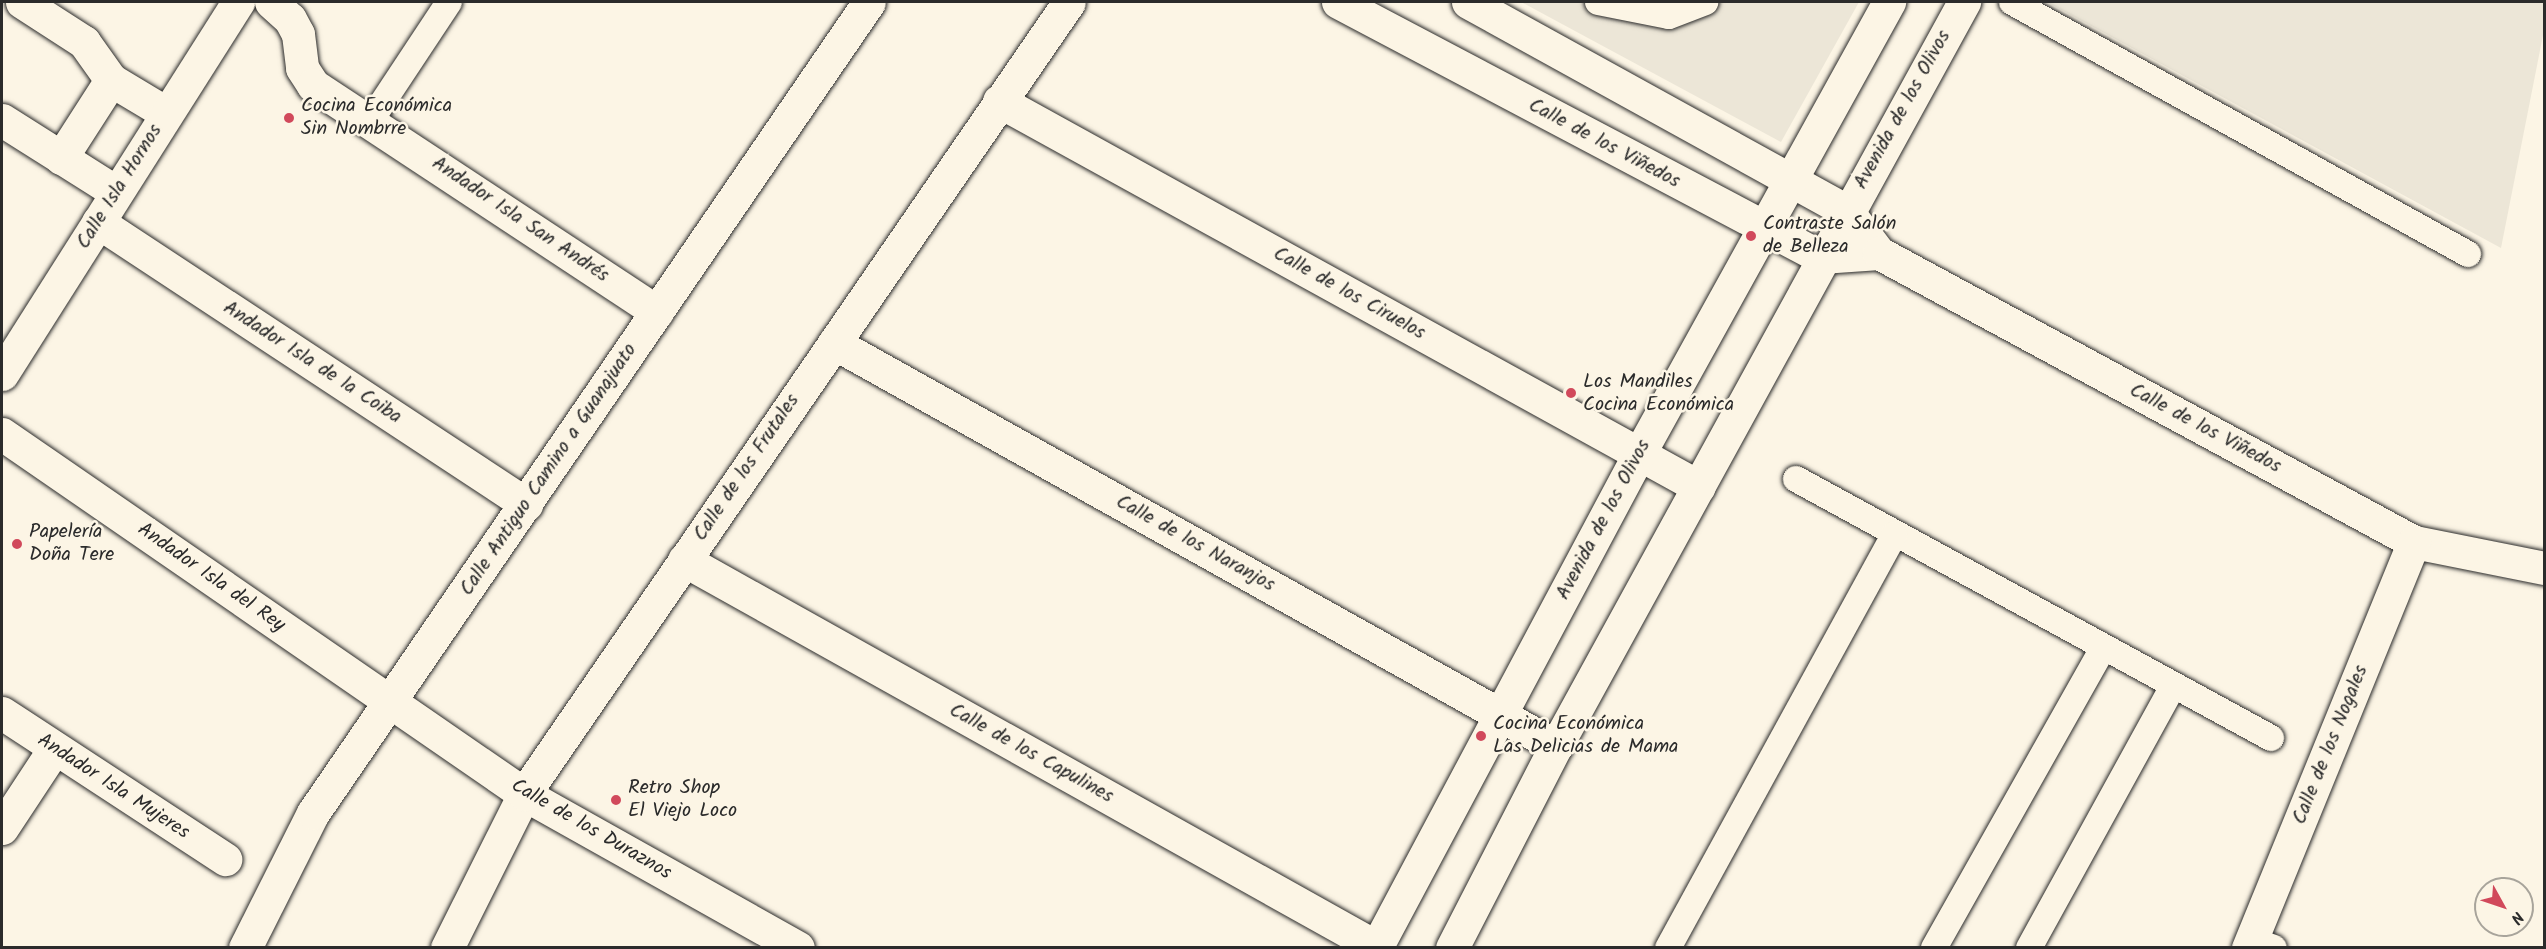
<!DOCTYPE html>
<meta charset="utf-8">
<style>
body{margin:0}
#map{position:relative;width:2546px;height:949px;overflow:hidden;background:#fcf5e5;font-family:Kalam,sans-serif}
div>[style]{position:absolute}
.built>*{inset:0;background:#ece6d7}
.roads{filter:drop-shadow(0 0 2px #2b2b2b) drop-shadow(0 0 2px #2b2b2b)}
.lane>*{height:26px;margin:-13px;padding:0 13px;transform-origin:13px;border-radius:13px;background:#fcf5e5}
.street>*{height:33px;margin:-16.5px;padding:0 16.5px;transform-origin:16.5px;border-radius:16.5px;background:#fcf5e5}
.secondary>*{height:33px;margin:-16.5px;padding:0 16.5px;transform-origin:16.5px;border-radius:16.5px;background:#fcf5e5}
.dots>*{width:16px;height:16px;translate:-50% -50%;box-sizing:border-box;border:3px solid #fcf5e5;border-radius:50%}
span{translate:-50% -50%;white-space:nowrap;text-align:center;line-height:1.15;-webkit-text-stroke:5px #fcf5e5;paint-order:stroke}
.poi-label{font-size:20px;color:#2b2b2b}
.left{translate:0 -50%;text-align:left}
.street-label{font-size:20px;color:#2b2b2b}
.frame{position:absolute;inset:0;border:3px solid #2b2b2b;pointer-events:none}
.north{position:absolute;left:2474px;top:877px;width:60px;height:60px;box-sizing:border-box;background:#fcf5e5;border:2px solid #a8a49b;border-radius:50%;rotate:130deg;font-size:16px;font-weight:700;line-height:24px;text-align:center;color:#2b2b2b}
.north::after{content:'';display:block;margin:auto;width:21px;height:27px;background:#d1495b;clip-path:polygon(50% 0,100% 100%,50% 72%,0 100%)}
</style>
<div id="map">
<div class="built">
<div style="clip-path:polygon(1521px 2px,1859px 2px,1781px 142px)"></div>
<div style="clip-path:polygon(2047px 2px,2544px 2px,2544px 30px,2501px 248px)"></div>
</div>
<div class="roads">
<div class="lane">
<div style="left:1598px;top:2px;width:72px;rotate:11.2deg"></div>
<div style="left:1669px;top:16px;width:39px;rotate:-21deg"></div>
<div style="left:2012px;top:2px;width:521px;rotate:28.93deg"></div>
<div style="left:371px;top:120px;width:141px;rotate:-56.5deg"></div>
<div style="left:1796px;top:479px;width:541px;rotate:28.6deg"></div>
<div style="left:2251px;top:940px;width:24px;rotate:19deg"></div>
<div style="left:1668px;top:948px;width:471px;rotate:-61.3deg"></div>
<div style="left:1934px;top:948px;width:344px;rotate:-60.6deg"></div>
<div style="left:2029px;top:948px;width:299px;rotate:-61.2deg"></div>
</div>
<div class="street">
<div style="left:22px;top:2px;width:74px;rotate:32.8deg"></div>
<div style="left:84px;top:42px;width:47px;rotate:54.6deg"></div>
<div style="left:111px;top:80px;width:64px;rotate:31deg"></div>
<div style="left:271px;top:2px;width:25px;rotate:42deg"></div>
<div style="left:290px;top:19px;width:17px;rotate:62deg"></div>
<div style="left:298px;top:34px;width:34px;rotate:83deg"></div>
<div style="left:302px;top:68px;width:20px;rotate:57deg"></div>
<div style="left:313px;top:85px;width:412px;rotate:33.4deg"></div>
<div style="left:1338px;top:2px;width:546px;rotate:27.83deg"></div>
<div style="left:1821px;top:257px;width:58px;rotate:-3.9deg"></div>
<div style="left:1468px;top:2px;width:433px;rotate:28.9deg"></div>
<div style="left:1847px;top:211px;width:53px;rotate:52.7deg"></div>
<div style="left:1879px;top:253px;width:608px;rotate:28.38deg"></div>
<div style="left:2414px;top:542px;width:133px;rotate:11.3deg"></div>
<div style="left:999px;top:101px;width:799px;rotate:28.87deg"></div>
<div style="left:2px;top:120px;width:135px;rotate:32.3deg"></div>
<div style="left:61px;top:158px;width:93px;rotate:-57.3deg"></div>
<div style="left:98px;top:222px;width:513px;rotate:33.38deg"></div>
<div style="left:834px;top:343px;width:827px;rotate:29.17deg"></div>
<div style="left:2px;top:374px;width:441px;rotate:-57.6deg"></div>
<div style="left:2px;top:434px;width:634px;rotate:34.59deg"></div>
<div style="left:524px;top:794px;width:314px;rotate:29.3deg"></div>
<div style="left:684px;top:560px;width:795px;rotate:29.21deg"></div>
<div style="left:2px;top:713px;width:267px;rotate:33.2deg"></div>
<div style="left:2px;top:828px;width:95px;rotate:-56.6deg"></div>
<div style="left:245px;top:948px;width:151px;rotate:-63.3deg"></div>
<div style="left:313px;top:813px;width:983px;rotate:-55.57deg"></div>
<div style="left:447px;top:948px;width:172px;rotate:-63.4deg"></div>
<div style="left:524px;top:794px;width:961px;rotate:-55.47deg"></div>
<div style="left:2248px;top:948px;width:439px;rotate:-67.8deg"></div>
</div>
<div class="secondary">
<div style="left:1376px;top:948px;width:560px;rotate:-61.97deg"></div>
<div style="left:1639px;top:454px;width:517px;rotate:-61.05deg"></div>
<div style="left:1452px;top:948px;width:227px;rotate:-62.8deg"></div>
<div style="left:1556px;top:746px;width:849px;rotate:-61.26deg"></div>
</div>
</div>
<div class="dots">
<div style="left:289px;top:118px;background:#d1495b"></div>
<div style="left:1751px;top:236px;background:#d1495b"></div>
<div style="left:1571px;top:393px;background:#d1495b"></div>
<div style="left:17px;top:544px;background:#d1495b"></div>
<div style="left:1481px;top:736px;background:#d1495b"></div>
<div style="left:616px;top:800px;background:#d1495b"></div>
</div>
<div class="poi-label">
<span class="left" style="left:301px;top:118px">Cocina Económica<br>Sin Nombrre</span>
<span class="left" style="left:1763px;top:236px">Contraste Salón<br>de Belleza</span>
<span class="left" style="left:1583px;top:394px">Los Mandiles<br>Cocina Económica</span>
<span class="left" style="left:29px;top:544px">Papelería<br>Doña Tere</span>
<span class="left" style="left:1493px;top:736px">Cocina Económica<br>Las Delicias de Mama</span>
<span class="left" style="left:628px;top:800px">Retro Shop<br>El Viejo Loco</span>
</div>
<div class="street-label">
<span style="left:1903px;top:110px;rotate:-61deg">Avenida de los Olivos</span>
<span style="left:1604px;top:144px;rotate:28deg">Calle de los Viñedos</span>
<span style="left:120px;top:187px;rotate:-58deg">Calle Isla Hornos</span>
<span style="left:520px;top:220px;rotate:34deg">Andador Isla San Andrés</span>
<span style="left:1349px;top:294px;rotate:29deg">Calle de los Ciruelos</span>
<span style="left:312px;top:363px;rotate:33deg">Andador Isla de la Coiba</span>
<span style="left:2205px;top:429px;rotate:28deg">Calle de los Viñedos</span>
<span style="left:747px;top:468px;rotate:-56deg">Calle de los Frutales</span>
<span style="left:549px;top:470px;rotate:-56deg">Calle Antiguo Camino a Guanajuato</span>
<span style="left:1604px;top:520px;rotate:-62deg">Avenida de los Olivos</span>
<span style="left:1195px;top:544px;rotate:29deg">Calle de los Naranjos</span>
<span style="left:211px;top:578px;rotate:35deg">Andador Isla del Rey</span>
<span style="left:2331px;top:745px;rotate:-68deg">Calle de los Nogales</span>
<span style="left:1031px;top:754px;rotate:29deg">Calle de los Capulines</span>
<span style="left:113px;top:787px;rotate:33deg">Andador Isla Mujeres</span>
<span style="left:591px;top:830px;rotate:30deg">Calle de los Duraznos</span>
</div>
<div class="frame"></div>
<div class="north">N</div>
</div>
